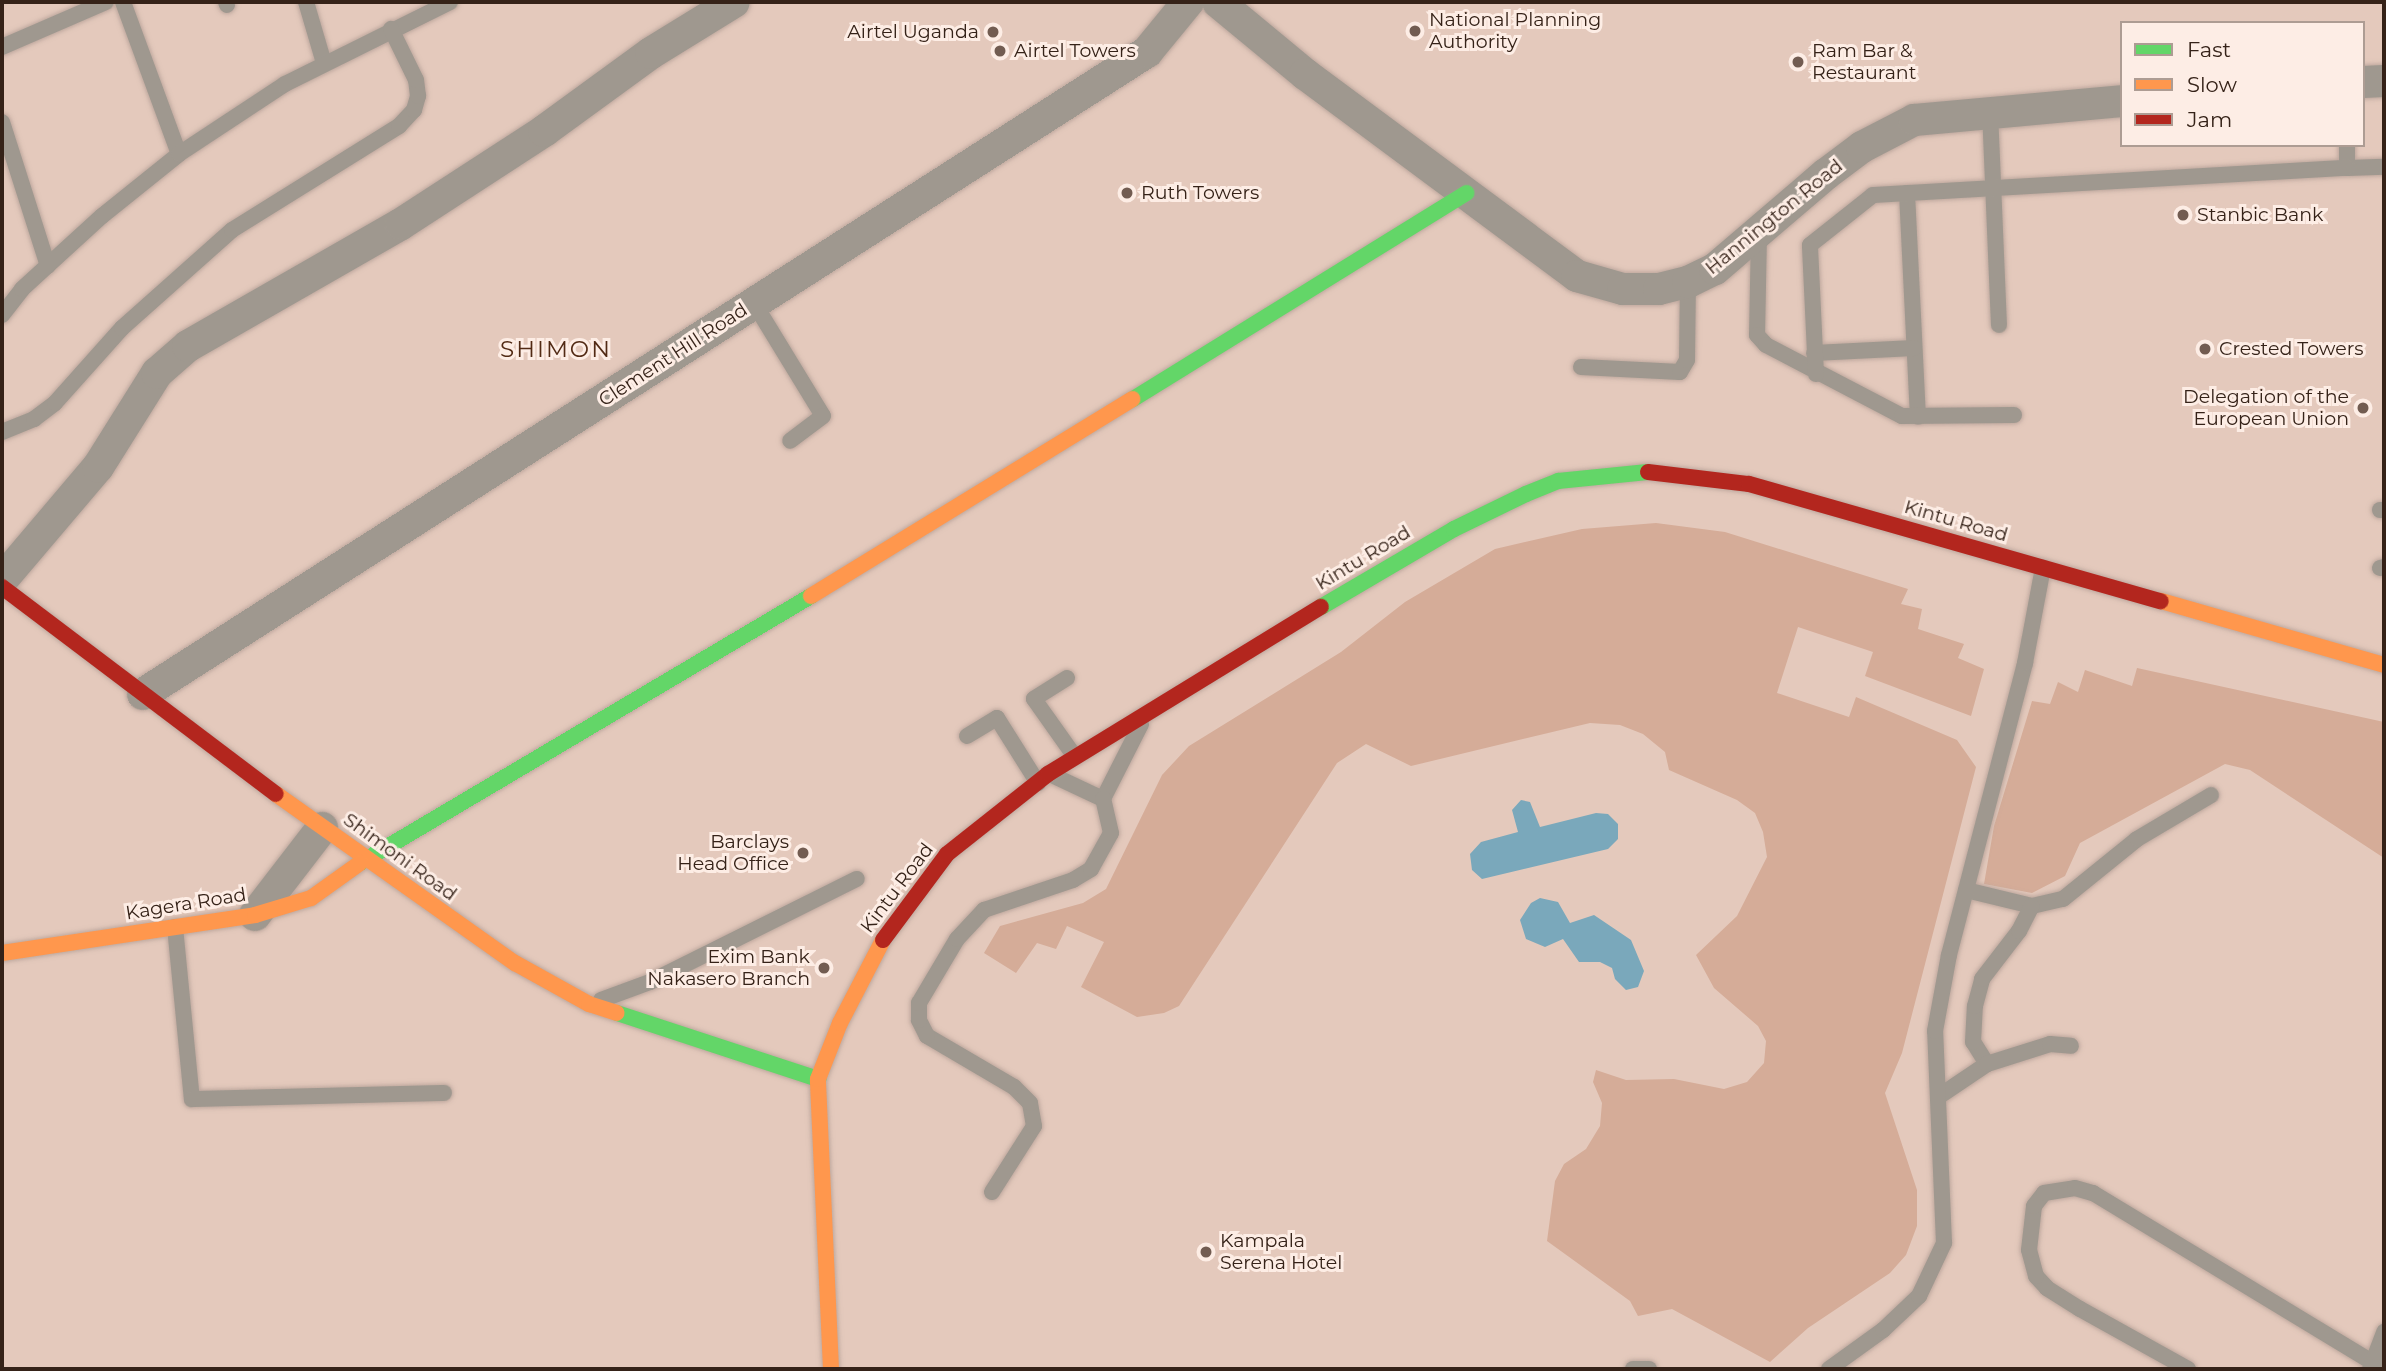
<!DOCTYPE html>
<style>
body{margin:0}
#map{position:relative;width:2386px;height:1371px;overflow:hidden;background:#e4c9bc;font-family:Montserrat,sans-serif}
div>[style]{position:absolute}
.green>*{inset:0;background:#d5ac98}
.water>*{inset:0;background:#7aa8bb}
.roads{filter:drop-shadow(0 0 2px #bea89e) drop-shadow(0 0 2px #bea89e)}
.lane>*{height:16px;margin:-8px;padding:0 8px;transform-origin:8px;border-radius:8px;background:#9f988f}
.street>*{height:32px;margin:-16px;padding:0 16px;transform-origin:16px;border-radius:16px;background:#9f988f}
.fast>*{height:16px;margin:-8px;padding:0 8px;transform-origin:8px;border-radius:8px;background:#63d668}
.slow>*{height:16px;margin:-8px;padding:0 8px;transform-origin:8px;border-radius:8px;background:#ff974d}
.jam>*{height:16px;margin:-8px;padding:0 8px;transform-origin:8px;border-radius:8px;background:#b3261e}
.dots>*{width:19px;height:19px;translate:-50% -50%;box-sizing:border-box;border:4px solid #fdede5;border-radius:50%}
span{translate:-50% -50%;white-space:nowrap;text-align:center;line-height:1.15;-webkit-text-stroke:6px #fdede5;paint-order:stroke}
.poi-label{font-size:19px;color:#352218}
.left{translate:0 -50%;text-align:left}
.right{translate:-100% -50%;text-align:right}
.street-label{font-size:19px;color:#352218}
.quarter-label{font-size:23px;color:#522a14;letter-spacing:2px}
.frame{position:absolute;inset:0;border:4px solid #352218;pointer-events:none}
.legend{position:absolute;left:2120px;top:21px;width:245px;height:126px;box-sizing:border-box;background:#fdede5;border:2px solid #ad9c93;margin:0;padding:9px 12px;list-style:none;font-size:21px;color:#352218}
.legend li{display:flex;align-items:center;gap:14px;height:35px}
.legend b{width:35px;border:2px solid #ad9c93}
</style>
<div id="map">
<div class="green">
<div style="clip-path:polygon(1656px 523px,1725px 532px,1908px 589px,1901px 604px,1922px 609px,1918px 629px,1964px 644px,1958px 658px,1984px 669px,1971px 716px,1865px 676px,1873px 652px,1798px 627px,1777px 693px,1849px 717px,1856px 697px,1957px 740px,1976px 767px,1902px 1053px,1885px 1093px,1917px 1190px,1917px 1226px,1906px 1255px,1890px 1273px,1808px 1328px,1770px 1362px,1672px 1309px,1638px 1316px,1630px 1301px,1547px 1241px,1555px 1181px,1564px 1164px,1586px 1149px,1600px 1126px,1602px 1103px,1593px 1082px,1596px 1070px,1626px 1080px,1674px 1079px,1724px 1089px,1747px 1082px,1764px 1063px,1766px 1041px,1758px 1026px,1714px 988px,1696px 955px,1737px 916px,1767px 857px,1763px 832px,1755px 813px,1737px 800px,1669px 770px,1665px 752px,1643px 734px,1620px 725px,1590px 723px,1411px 766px,1366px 744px,1337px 763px,1179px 1006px,1164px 1013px,1137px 1017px,1081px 987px,1104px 942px,1067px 926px,1056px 949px,1037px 943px,1016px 973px,984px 953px,1000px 926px,1083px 903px,1106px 889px,1162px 775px,1189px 746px,1341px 652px,1405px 602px,1495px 549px,1582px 529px)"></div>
<div style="clip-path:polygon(2137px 668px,2384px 722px,2384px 858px,2250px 770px,2225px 764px,2080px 843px,2065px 876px,2032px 893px,1984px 884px,1994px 826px,2032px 701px,2050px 704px,2058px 682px,2078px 692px,2085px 670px,2132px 686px)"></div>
</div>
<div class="water">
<div style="clip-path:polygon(1521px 800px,1530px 802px,1540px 827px,1596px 813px,1608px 814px,1618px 824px,1618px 839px,1608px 849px,1482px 879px,1472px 870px,1470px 854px,1481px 842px,1518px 832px,1512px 810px)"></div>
<div style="clip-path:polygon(1540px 898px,1558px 902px,1570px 923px,1594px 915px,1631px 940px,1644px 971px,1638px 987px,1626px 990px,1615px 979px,1612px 968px,1600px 962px,1579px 962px,1563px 939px,1545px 947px,1526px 939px,1520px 920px,1531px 903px)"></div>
</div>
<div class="roads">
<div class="lane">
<div style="left:123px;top:2px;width:162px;rotate:69.8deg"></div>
<div style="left:226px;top:2px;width:3px;rotate:72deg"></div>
<div style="left:306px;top:2px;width:64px;rotate:73.6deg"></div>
<div style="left:2px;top:47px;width:113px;rotate:-23.4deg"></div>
<div style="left:1990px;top:111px;width:214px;rotate:87.6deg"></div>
<div style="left:2px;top:122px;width:151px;rotate:72.3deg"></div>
<div style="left:2347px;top:145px;width:23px;rotate:90deg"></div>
<div style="left:2347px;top:168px;width:37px;rotate:-2deg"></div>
<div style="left:1907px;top:193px;width:224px;rotate:87.2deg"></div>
<div style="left:1759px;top:233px;width:102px;rotate:91.1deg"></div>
<div style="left:1757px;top:335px;width:13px;rotate:48deg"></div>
<div style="left:1766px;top:345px;width:153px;rotate:27.6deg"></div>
<div style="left:1902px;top:416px;width:112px;rotate:-0.5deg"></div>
<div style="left:754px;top:303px;width:132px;rotate:58.6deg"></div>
<div style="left:823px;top:416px;width:41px;rotate:142.9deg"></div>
<div style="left:2px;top:315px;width:33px;rotate:-52deg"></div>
<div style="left:22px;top:289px;width:108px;rotate:-42.4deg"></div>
<div style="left:102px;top:216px;width:99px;rotate:-38.8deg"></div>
<div style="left:179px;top:154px;width:127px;rotate:-33.4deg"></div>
<div style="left:285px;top:84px;width:184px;rotate:-26.4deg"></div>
<div style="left:1814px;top:353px;width:100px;rotate:-2.9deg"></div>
<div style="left:1581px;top:367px;width:99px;rotate:2.9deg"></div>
<div style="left:1680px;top:372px;width:14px;rotate:-60deg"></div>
<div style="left:1687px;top:360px;width:78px;rotate:-89.3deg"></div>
<div style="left:1816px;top:374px;width:129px;rotate:-92.7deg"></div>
<div style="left:1810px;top:245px;width:80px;rotate:-38.4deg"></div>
<div style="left:1873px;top:195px;width:475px;rotate:-3.3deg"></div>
<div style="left:2px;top:432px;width:35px;rotate:-22deg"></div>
<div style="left:34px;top:419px;width:26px;rotate:-37deg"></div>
<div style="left:55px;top:403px;width:101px;rotate:-48.2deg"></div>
<div style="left:122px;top:328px;width:147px;rotate:-41.7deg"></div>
<div style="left:232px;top:230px;width:197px;rotate:-31.9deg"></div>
<div style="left:399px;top:126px;width:22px;rotate:-47deg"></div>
<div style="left:414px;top:110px;width:15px;rotate:-74deg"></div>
<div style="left:418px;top:96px;width:16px;rotate:-97deg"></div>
<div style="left:416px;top:80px;width:57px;rotate:-116.1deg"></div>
<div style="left:2380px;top:510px;width:4px"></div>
<div style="left:2380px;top:568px;width:4px;rotate:-14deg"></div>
<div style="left:1067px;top:678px;width:39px;rotate:148deg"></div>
<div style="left:1034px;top:699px;width:71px;rotate:54.7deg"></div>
<div style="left:967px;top:736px;width:35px;rotate:-31deg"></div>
<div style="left:997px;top:718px;width:77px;rotate:57.8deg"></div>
<div style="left:1054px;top:776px;width:54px;rotate:25.1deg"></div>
<div style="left:1103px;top:799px;width:84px;rotate:-63.1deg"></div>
<div style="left:1966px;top:890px;width:68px;rotate:13.6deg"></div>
<div style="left:2032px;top:906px;width:32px;rotate:-13deg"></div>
<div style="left:2063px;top:899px;width:95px;rotate:-39deg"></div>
<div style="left:2137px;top:839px;width:86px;rotate:-30.7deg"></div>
<div style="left:175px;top:927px;width:173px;rotate:84.4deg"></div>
<div style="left:192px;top:1099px;width:252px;rotate:-1.4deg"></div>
<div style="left:601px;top:1000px;width:52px;rotate:-20.2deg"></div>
<div style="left:650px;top:982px;width:231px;rotate:-26.5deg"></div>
<div style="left:1987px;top:1064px;width:26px;rotate:-122deg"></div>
<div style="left:1973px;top:1042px;width:36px;rotate:-87deg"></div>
<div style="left:1975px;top:1006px;width:28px;rotate:-75deg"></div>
<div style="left:1982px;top:979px;width:61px;rotate:-52.4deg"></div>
<div style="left:2019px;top:931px;width:28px;rotate:-63deg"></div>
<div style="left:1941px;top:1095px;width:55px;rotate:-34deg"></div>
<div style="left:1987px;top:1064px;width:66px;rotate:-17.6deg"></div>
<div style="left:2050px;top:1044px;width:21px;rotate:5deg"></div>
<div style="left:992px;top:1192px;width:78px;rotate:-57.5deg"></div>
<div style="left:1034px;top:1126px;width:23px;rotate:-100deg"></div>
<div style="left:1030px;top:1103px;width:23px;rotate:-135deg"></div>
<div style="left:1014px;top:1087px;width:101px;rotate:-149.6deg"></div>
<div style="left:927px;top:1036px;width:18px;rotate:-117deg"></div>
<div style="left:919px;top:1020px;width:17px;rotate:-90deg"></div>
<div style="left:919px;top:1003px;width:74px;rotate:-59.3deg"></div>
<div style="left:957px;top:939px;width:40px;rotate:-47deg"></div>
<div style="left:984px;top:910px;width:94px;rotate:-18.6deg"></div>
<div style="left:1073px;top:880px;width:21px;rotate:-31deg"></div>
<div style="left:1091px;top:869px;width:41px;rotate:-60.9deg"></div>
<div style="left:1111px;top:833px;width:35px;rotate:-103deg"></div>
<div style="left:1633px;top:1369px;width:16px"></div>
<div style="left:1829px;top:1369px;width:67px;rotate:-35.8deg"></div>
<div style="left:1883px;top:1330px;width:50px;rotate:-43.4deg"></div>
<div style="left:1919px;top:1296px;width:59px;rotate:-64.7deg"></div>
<div style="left:1944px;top:1243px;width:212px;rotate:-92.4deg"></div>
<div style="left:1935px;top:1031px;width:77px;rotate:-79.6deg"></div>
<div style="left:1949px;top:955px;width:302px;rotate:-75.4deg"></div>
<div style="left:2025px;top:663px;width:97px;rotate:-79.3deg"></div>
<div style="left:2188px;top:1369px;width:124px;rotate:-150.9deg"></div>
<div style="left:2080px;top:1309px;width:39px;rotate:-148deg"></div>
<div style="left:2047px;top:1288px;width:16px;rotate:-133deg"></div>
<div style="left:2036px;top:1276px;width:27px;rotate:-105deg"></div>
<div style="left:2029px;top:1250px;width:44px;rotate:-83.5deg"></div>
<div style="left:2034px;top:1206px;width:16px;rotate:-52deg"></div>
<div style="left:2044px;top:1193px;width:31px;rotate:-9deg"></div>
<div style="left:2075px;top:1188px;width:19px;rotate:16deg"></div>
<div style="left:2093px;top:1193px;width:340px;rotate:31.2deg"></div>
<div style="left:2370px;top:1369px;width:40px;rotate:-69deg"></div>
</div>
<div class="street">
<div style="left:1218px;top:2px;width:113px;rotate:39.6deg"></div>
<div style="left:1305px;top:74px;width:339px;rotate:36.6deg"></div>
<div style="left:1577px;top:276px;width:48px;rotate:15.8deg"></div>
<div style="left:1623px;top:289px;width:36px"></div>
<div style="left:1659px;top:289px;width:30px;rotate:-14deg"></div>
<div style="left:1688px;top:282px;width:30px;rotate:-26deg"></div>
<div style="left:1715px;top:269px;width:146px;rotate:-40.6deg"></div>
<div style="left:1826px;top:174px;width:45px;rotate:-36.9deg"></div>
<div style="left:1862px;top:147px;width:59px;rotate:-27.4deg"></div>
<div style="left:1914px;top:120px;width:209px;rotate:-5.2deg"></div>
<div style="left:2363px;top:82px;width:21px;rotate:-3deg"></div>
<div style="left:2px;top:580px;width:148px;rotate:-49.7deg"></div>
<div style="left:98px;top:467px;width:111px;rotate:-57.9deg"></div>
<div style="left:157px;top:373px;width:41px;rotate:-41.1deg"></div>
<div style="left:188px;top:346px;width:245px;rotate:-29.8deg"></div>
<div style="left:401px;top:224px;width:171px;rotate:-33deg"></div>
<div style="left:544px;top:131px;width:132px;rotate:-36.1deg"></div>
<div style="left:651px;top:53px;width:97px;rotate:-31.6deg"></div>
<div style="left:143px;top:694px;width:1192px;rotate:-32.6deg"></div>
<div style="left:1147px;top:52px;width:65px;rotate:-50.6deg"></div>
<div style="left:255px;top:915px;width:110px;rotate:-52.4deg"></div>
</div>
<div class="fast">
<div style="left:1133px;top:399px;width:392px;rotate:-31.7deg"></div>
<div style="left:1321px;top:607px;width:154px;rotate:-30.4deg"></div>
<div style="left:1454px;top:529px;width:80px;rotate:-25.9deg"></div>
<div style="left:1526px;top:494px;width:35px;rotate:-22deg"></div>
<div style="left:1558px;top:481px;width:90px;rotate:-5.7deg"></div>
<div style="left:360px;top:863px;width:524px;rotate:-30.63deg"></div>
<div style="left:617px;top:1013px;width:212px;rotate:18.2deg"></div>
</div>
<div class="slow">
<div style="left:811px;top:596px;width:377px;rotate:-31.5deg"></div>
<div style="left:2161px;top:601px;width:232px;rotate:16deg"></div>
<div style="left:276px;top:794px;width:293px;rotate:35.3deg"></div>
<div style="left:515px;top:963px;width:85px;rotate:29deg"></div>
<div style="left:589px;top:1004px;width:29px;rotate:18deg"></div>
<div style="left:2px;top:953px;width:256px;rotate:-8.5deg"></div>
<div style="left:255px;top:915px;width:59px;rotate:-16.9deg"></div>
<div style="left:311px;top:898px;width:60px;rotate:-35.5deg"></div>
<div style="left:831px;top:1369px;width:290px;rotate:-92.6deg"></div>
<div style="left:818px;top:1079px;width:60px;rotate:-68.6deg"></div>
<div style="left:840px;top:1023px;width:93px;rotate:-62.6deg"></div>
</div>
<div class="jam">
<div style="left:1648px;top:472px;width:102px;rotate:6.8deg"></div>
<div style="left:1749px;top:484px;width:428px;rotate:15.9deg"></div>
<div style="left:2px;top:587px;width:343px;rotate:37.1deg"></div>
<div style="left:883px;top:940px;width:107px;rotate:-53.3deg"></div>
<div style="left:947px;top:854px;width:129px;rotate:-38.4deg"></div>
<div style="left:1048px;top:774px;width:320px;rotate:-31.5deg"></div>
</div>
</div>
<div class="dots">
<div style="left:1415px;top:31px;background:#725c51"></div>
<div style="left:993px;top:32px;background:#725c51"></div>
<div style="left:1000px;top:51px;background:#725c51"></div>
<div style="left:1798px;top:62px;background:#725c51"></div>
<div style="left:1127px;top:193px;background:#725c51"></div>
<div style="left:2183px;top:215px;background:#725c51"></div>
<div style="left:2205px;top:349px;background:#725c51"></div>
<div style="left:2363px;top:408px;background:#725c51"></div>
<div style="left:803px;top:853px;background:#725c51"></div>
<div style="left:824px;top:968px;background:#725c51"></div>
<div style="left:1206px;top:1252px;background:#725c51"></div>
</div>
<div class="poi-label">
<span class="left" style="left:1429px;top:31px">National Planning<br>Authority</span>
<span class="right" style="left:979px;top:32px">Airtel Uganda</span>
<span class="left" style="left:1014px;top:51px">Airtel Towers</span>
<span class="left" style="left:1812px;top:62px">Ram Bar &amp;<br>Restaurant</span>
<span class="left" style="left:1141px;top:193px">Ruth Towers</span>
<span class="left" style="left:2197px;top:215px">Stanbic Bank</span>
<span class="left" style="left:2219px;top:349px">Crested Towers</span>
<span class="right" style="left:2349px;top:408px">Delegation of the<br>European Union</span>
<span class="right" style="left:789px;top:853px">Barclays<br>Head Office</span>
<span class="right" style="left:810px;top:968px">Exim Bank<br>Nakasero Branch</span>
<span class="left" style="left:1220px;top:1252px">Kampala<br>Serena Hotel</span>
</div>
<div class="street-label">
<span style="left:1774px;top:217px;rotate:-39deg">Hannington Road</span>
<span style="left:673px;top:355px;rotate:-33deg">Clement Hill Road</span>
<span style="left:1956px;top:521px;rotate:16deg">Kintu Road</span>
<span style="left:1363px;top:558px;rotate:-31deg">Kintu Road</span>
<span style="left:400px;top:857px;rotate:36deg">Shimoni Road</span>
<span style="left:897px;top:888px;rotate:-53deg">Kintu Road</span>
<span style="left:186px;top:904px;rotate:-9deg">Kagera Road</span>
</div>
<div class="quarter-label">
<span style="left:556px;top:349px">SHIMON</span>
</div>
<div class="frame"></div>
<ul class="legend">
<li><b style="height:9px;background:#63d668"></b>Fast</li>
<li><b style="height:9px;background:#ff974d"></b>Slow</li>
<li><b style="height:9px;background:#b3261e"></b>Jam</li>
</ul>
</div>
